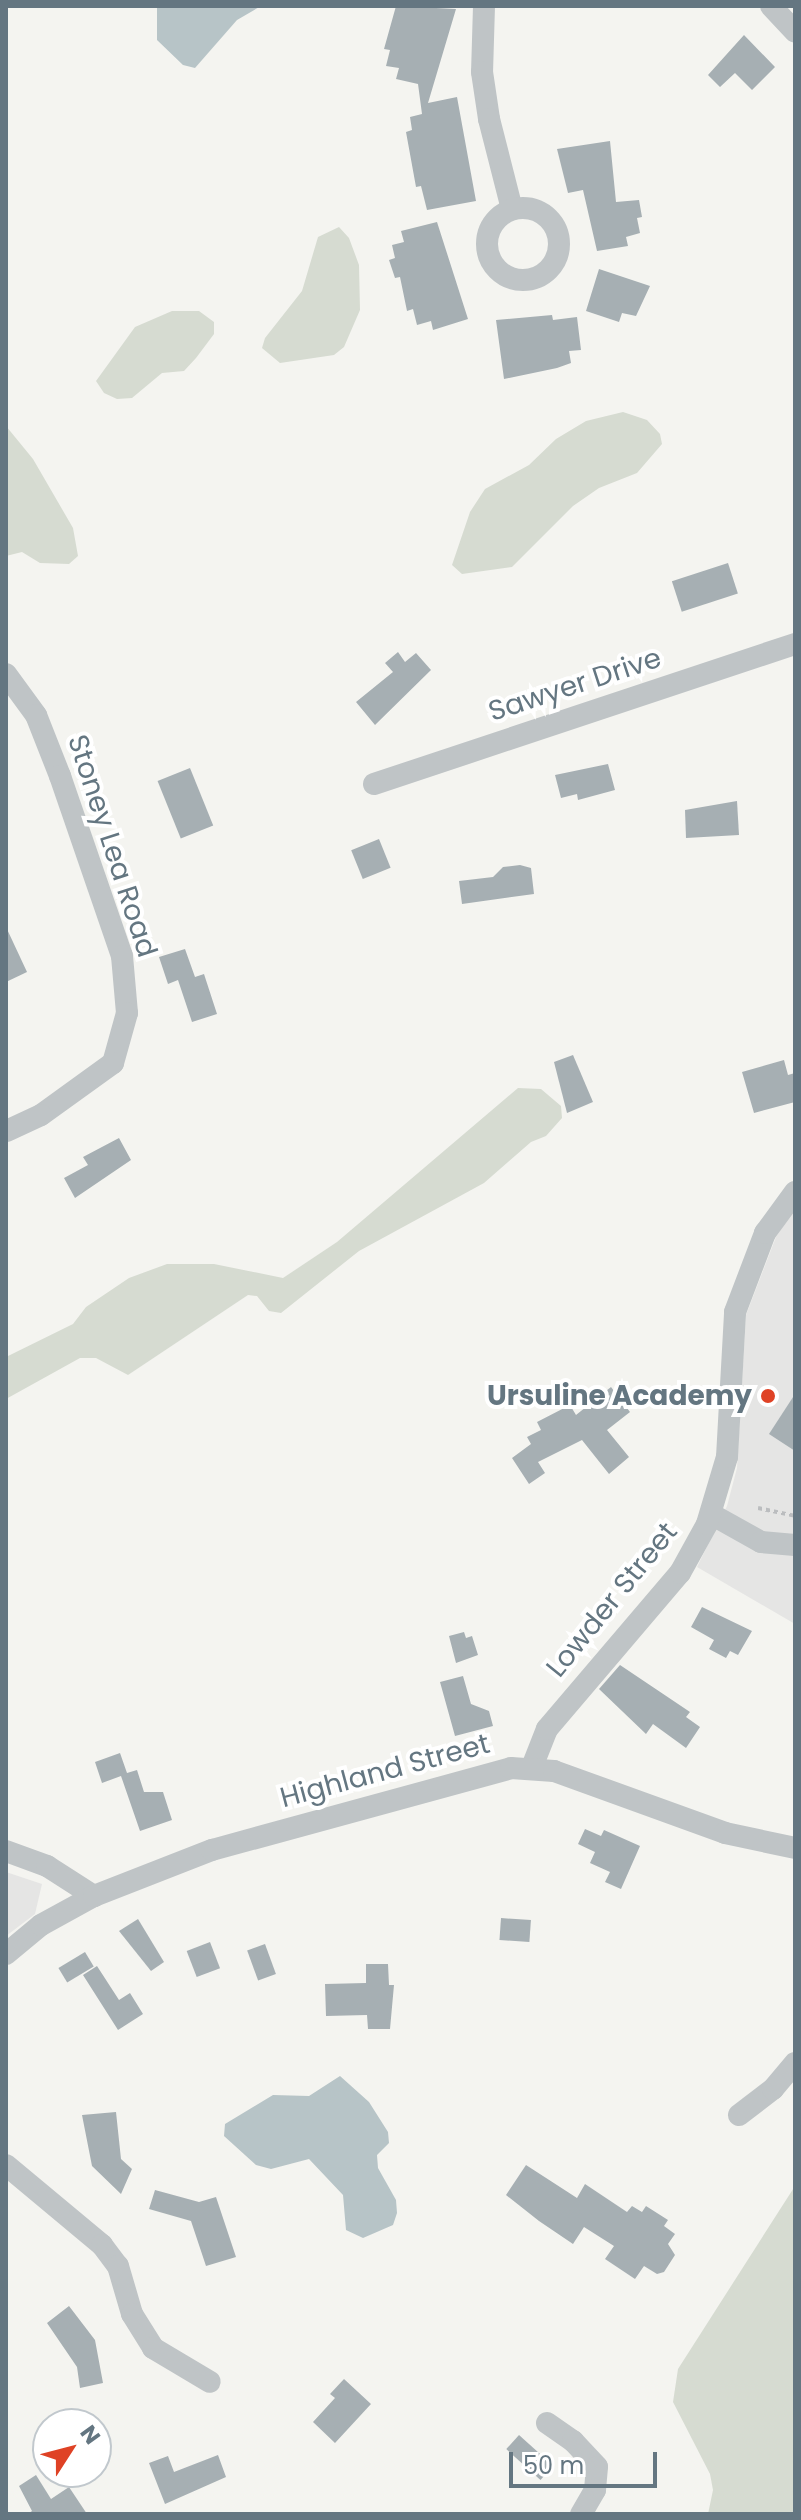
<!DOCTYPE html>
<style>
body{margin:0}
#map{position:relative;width:801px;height:2520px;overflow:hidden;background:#f4f4f0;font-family:Poppins,sans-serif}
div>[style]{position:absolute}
.built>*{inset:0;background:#e5e5e4}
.green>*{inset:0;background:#d6dbd1}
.water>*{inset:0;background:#b7c4c7}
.building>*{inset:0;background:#a6afb3;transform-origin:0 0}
.path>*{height:4px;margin-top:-2px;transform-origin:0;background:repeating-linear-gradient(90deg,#bbbdbf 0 4px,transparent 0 8px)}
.minor>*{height:22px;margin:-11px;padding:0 11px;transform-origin:11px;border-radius:11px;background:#bfc4c6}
.minor>.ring{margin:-11px;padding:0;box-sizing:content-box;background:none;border:22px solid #bfc4c6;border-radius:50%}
.dots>*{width:22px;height:22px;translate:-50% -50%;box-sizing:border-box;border:4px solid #fff;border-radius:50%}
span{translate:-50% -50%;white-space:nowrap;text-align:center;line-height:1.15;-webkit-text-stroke:8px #fff;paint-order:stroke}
.street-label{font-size:28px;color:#647681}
.poi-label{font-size:28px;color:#647681;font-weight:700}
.right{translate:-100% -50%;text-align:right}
.frame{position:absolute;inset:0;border:8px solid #647681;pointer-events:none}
.north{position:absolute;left:32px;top:2408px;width:80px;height:80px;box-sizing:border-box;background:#fff;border:2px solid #c1c8cd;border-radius:50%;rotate:54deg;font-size:22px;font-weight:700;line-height:32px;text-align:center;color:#647681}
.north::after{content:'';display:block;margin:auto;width:28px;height:36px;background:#df4225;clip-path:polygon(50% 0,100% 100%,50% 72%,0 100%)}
.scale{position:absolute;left:509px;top:2452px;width:148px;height:36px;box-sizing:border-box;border:4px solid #647681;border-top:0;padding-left:10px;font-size:24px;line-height:28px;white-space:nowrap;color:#647681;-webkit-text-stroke:6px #fff;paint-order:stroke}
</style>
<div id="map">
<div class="built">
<div style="clip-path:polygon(795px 1207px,795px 1624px,697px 1567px,727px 1506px,737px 1468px,746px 1315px,776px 1237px)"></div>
<div style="clip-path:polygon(6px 1872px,42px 1884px,35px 1914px,6px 1936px)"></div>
</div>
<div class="green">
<div style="clip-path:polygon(339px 227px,349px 238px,359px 265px,360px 310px,344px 347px,334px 355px,280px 363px,262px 348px,265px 338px,302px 291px,318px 237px)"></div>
<div style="clip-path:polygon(172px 311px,199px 311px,214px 322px,214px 334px,196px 358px,184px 371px,162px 373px,132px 398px,117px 399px,104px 393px,96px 381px,135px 327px)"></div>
<div style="clip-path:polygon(623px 412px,647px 420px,660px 434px,662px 444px,637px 473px,599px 488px,573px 506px,512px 567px,462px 574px,452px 565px,470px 512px,485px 489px,529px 465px,556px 439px,586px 421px)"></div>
<div style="clip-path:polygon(6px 426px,33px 459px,73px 528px,78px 556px,69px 564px,40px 563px,22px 552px,6px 556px)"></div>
<div style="clip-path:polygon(518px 1088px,541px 1089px,561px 1106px,562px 1118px,546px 1136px,531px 1142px,484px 1183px,359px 1251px,281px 1313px,269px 1311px,257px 1296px,248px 1295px,128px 1375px,96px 1358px,80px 1358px,6px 1399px,6px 1357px,73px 1324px,86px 1307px,129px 1278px,167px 1264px,214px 1264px,283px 1278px,337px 1242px)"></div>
<div style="clip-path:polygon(795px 2186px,795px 2514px,708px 2514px,713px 2490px,710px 2474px,673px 2402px,678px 2369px)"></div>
</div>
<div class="water">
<div style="clip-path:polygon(157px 6px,261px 6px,237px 20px,195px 68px,183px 65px,157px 40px)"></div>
<div style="clip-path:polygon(340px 2076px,369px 2102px,388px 2132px,389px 2143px,377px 2155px,378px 2168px,396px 2200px,397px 2213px,393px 2225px,363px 2238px,346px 2230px,343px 2195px,309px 2159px,271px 2169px,256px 2165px,224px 2136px,225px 2124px,273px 2095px,309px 2096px)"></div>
</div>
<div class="building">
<div style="clip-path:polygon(396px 6px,456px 9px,428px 103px,457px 97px,476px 201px,427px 210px,421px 186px,416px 187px,406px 132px,412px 130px,410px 117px,422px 114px,418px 84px,396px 79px,399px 68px,386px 66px,390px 50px,384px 49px)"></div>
<div style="clip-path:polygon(744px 35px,775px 67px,752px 90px,735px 73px,720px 87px,708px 75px)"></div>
<div style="clip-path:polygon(610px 141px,616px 202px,639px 200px,642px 217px,637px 218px,640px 233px,626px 237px,628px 246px,597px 251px,583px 190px,568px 193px,557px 149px)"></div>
<div style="clip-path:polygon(437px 222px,468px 319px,433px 330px,431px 321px,417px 325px,413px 309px,407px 311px,400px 277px,395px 278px,389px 260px,395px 258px,392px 245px,404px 242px,401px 231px)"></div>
<div style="clip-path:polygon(599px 269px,650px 286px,636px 316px,622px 313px,619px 322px,586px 311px)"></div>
<div style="clip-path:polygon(552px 315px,553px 320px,577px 317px,581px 350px,569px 351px,571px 363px,557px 368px,504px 379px,496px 320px)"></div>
<div style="left:728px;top:563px;width:32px;height:59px;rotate:72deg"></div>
<div style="clip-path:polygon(398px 652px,405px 662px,416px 653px,431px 670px,375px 725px,356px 702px,393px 672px,385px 663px)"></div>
<div style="clip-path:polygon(608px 764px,615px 790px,578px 800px,577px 794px,561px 798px,555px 775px)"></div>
<div style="left:190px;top:768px;width:62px;height:35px;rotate:68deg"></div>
<div style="clip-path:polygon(737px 801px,739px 835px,686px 838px,685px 810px)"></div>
<div style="left:379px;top:839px;width:31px;height:30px;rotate:68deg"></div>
<div style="clip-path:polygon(520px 865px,531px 868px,534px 894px,462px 904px,459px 881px,493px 877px,503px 867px)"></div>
<div style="clip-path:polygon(6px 927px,27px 972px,6px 982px)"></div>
<div style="clip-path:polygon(185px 949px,195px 977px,204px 974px,217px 1014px,192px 1022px,178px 980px,168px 984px,159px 957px)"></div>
<div style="clip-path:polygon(573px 1055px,593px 1102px,567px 1113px,554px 1062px)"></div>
<div style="clip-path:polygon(784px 1060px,788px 1075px,795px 1073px,795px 1102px,754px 1113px,742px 1072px)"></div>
<div style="clip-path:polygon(119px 1138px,131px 1160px,75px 1198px,64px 1178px,88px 1165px,83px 1157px)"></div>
<div style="clip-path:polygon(611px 1387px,630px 1412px,607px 1430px,629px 1457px,609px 1474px,582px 1440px,538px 1462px,545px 1473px,529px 1484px,512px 1458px,531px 1444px,527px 1437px,541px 1430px,537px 1422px,570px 1405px,576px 1415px)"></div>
<div style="clip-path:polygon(795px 1394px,795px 1451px,769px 1434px)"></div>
<div style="clip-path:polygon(702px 1607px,752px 1631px,738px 1655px,730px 1651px,726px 1658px,709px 1649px,714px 1640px,691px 1627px)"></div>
<div style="clip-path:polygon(464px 1632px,466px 1638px,472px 1636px,478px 1655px,456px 1663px,449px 1636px)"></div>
<div style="clip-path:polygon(620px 1665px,690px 1712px,686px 1717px,700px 1727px,686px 1748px,653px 1724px,646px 1734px,599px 1689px)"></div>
<div style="clip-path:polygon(463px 1676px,471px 1704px,489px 1711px,493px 1726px,455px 1736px,440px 1682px)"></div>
<div style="clip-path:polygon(120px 1753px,127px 1773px,137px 1770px,144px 1792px,163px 1792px,172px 1820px,140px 1831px,121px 1776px,102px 1783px,95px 1762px)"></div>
<div style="clip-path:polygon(585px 1829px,601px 1836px,604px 1830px,640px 1846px,621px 1889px,605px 1882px,610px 1872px,590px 1863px,595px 1852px,578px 1844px)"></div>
<div style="left:501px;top:1918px;width:30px;height:22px;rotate:4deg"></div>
<div style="clip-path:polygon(138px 1919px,164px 1962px,151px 1971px,119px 1931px)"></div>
<div style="left:210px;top:1942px;width:28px;height:25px;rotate:69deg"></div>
<div style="left:265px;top:1944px;width:32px;height:19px;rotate:70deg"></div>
<div style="left:85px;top:1952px;width:17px;height:31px;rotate:59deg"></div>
<div style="clip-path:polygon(366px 1964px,388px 1964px,389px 1985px,394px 1985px,390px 2029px,368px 2029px,367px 2015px,326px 2016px,325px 1984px,366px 1983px)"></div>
<div style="clip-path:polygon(97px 1966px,119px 2000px,130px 1993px,143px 2014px,118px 2030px,83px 1975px)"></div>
<div style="clip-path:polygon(116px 2112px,121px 2159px,132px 2169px,121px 2194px,92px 2166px,82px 2115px)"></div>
<div style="clip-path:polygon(526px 2165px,577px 2198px,585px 2184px,627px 2212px,632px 2206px,642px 2212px,646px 2206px,668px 2220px,664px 2226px,675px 2234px,668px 2244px,675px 2255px,664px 2272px,657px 2274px,644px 2266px,635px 2279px,605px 2259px,614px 2246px,584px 2227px,573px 2244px,539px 2221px,506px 2195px)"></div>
<div style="clip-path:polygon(155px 2190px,199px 2202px,216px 2197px,236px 2257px,206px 2266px,191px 2221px,149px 2209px)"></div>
<div style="clip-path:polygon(69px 2306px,95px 2340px,103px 2383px,80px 2388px,77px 2367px,47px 2323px)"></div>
<div style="clip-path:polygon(344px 2379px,371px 2404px,335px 2443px,313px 2422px,335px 2398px,330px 2394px)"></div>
<div style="left:519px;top:2435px;width:46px;height:19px;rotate:42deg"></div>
<div style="clip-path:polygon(218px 2455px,226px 2477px,165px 2504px,149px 2463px,168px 2456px,174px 2472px)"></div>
<div style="clip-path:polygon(36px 2475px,51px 2499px,69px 2487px,87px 2514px,28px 2514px,32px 2511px,19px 2486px)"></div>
</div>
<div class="path">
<div style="left:758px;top:1508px;width:38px;rotate:12deg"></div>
</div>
<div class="minor">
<div style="left:484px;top:6px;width:66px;rotate:91.7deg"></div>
<div style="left:482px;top:72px;width:48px;rotate:81.5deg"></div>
<div style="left:489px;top:119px;width:93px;rotate:75.7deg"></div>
<div style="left:771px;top:6px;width:35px;rotate:47deg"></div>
<div class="ring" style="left:487px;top:208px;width:50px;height:50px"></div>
<div style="left:6px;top:674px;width:51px;rotate:53.8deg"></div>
<div style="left:36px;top:715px;width:66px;rotate:68.5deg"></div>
<div style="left:60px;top:776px;width:190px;rotate:71deg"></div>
<div style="left:122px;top:956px;width:57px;rotate:85deg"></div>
<div style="left:127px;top:1013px;width:52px;rotate:105.6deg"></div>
<div style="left:113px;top:1063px;width:89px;rotate:144.2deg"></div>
<div style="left:41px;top:1115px;width:38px;rotate:155deg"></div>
<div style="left:374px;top:784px;width:444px;rotate:-18.4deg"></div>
<div style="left:711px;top:1514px;width:57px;rotate:29.2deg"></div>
<div style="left:761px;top:1542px;width:34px;rotate:5deg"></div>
<div style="left:532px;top:1767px;width:41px;rotate:-68.5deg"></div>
<div style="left:547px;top:1729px;width:205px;rotate:-49.6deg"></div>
<div style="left:680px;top:1573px;width:56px;rotate:-61.1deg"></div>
<div style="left:707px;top:1524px;width:70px;rotate:-73.4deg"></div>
<div style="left:727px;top:1457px;width:145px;rotate:-86.8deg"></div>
<div style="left:735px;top:1312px;width:85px;rotate:-69.2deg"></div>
<div style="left:765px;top:1233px;width:51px;rotate:-53.8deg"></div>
<div style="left:6px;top:1851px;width:44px;rotate:20.1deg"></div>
<div style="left:47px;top:1866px;width:56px;rotate:32.6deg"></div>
<div style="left:6px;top:1954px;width:45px;rotate:-39.6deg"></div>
<div style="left:41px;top:1925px;width:60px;rotate:-28.7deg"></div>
<div style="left:94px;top:1896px;width:127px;rotate:-21.3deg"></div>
<div style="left:212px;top:1850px;width:310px;rotate:-15.3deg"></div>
<div style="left:511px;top:1768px;width:43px;rotate:4deg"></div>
<div style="left:554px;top:1771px;width:182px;rotate:19.9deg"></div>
<div style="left:725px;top:1833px;width:72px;rotate:12.1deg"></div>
<div style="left:739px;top:2115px;width:43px;rotate:-37.4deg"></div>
<div style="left:773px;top:2089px;width:34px;rotate:-50deg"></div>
<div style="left:6px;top:2165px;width:125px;rotate:39.8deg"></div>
<div style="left:102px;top:2245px;width:26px;rotate:53deg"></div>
<div style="left:118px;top:2266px;width:50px;rotate:73.7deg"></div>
<div style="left:132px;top:2314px;width:40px;rotate:58deg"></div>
<div style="left:153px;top:2348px;width:66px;rotate:30.8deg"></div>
<div style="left:547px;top:2423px;width:32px;rotate:35deg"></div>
<div style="left:573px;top:2441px;width:35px;rotate:47deg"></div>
<div style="left:597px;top:2467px;width:23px;rotate:95deg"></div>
<div style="left:595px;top:2490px;width:28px;rotate:120deg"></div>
</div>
<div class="dots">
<div style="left:768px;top:1396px;background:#df4225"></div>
</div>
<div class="street-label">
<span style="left:575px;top:685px;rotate:-18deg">Sawyer Drive</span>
<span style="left:112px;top:846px;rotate:72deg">Stoney Lea Road</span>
<span style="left:612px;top:1600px;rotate:-51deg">Lowder Street</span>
<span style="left:385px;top:1771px;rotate:-15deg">Highland Street</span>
</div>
<div class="poi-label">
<span class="right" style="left:752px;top:1396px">Ursuline Academy</span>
</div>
<div class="frame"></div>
<div class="north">N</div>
<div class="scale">50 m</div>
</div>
